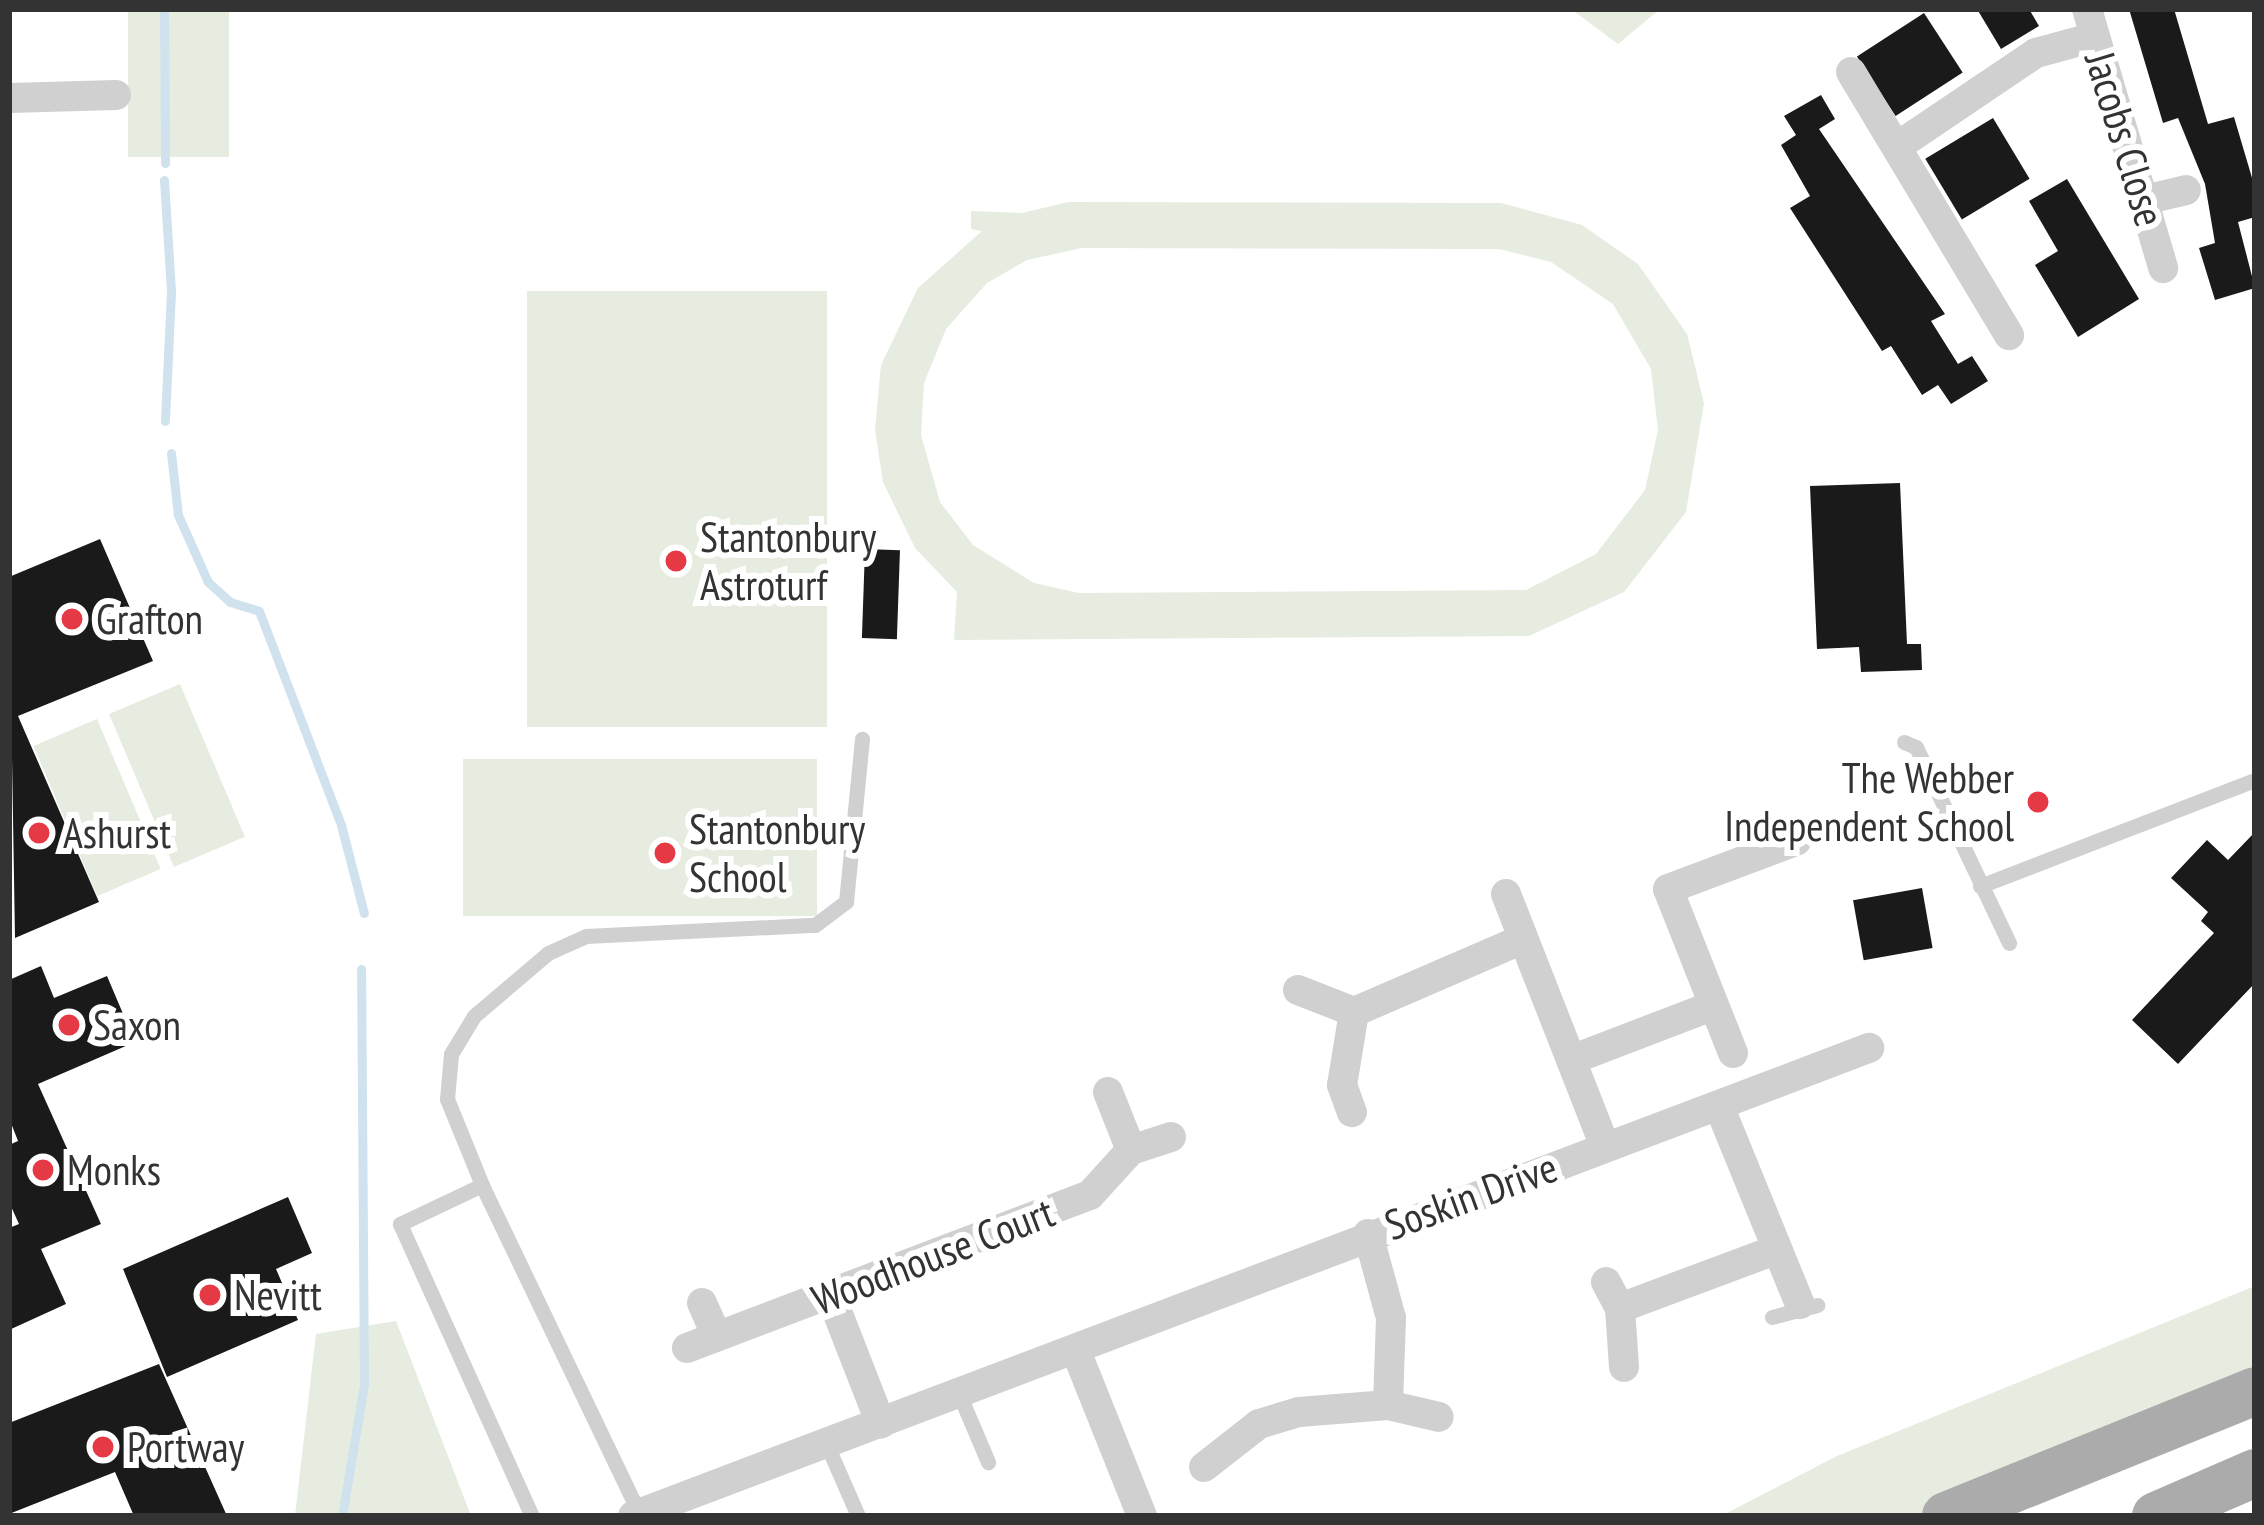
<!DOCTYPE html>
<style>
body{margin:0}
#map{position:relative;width:2264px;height:1525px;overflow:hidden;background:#fff;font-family:"PT Sans Narrow",sans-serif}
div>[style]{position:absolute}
.green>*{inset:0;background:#e6ecdf;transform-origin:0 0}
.stream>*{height:9px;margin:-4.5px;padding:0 4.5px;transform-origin:4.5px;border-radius:4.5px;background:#cfe2ee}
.building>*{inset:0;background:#1a1a1a;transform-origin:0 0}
.service>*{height:15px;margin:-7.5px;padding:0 7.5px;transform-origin:7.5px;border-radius:7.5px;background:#d0d0d0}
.minor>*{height:30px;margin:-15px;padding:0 15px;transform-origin:15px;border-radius:15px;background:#d0d0d0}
.primary>*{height:48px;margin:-24px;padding:0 24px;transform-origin:24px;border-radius:24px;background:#ababab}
.dots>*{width:33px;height:33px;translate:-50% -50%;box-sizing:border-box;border:6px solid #fff;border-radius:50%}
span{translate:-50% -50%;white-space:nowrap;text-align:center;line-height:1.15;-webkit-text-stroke:12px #fff;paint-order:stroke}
.street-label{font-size:42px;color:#333}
.poi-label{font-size:42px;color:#333}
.left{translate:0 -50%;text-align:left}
.right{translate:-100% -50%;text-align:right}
.frame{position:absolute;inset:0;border:12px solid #333;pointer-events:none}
</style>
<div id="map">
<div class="green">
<div style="left:128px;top:9px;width:101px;height:148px"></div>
<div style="clip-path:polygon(1571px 9px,1660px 9px,1618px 44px)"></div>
<div style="clip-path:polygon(evenodd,1068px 202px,1501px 203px,1582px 225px,1638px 264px,1687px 334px,1704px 403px,1686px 512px,1624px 592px,1529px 636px,954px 640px,957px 592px,915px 548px,883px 482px,875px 430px,881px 365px,918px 288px,982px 231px,971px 229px,971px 211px,1022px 213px,1068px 202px,1082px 248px,1499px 249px,1551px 262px,1613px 304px,1651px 369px,1658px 430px,1645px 490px,1596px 554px,1526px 590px,1079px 593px,1034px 583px,973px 545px,940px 502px,921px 435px,924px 383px,946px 329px,987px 283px,1027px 260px,1082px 248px)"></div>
<div style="left:527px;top:291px;width:300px;height:436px"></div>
<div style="left:180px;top:684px;width:166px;height:77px;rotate:67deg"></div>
<div style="left:97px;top:719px;width:163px;height:69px;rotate:67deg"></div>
<div style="left:463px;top:759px;width:354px;height:157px"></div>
<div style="clip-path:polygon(2255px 1286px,2255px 1391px,1946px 1516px,1721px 1516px,1837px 1456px)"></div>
<div style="clip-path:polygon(396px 1321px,471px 1516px,295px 1516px,316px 1334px)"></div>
</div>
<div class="stream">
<div style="left:164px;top:9px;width:154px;rotate:89.6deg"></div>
<div style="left:164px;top:180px;width:112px;rotate:86.4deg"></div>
<div style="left:171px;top:292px;width:129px;rotate:92.7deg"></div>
<div style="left:171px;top:453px;width:62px;rotate:83.6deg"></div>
<div style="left:178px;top:515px;width:73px;rotate:65.9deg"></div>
<div style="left:208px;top:582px;width:30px;rotate:42deg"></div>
<div style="left:230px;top:602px;width:30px;rotate:17deg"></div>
<div style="left:259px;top:611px;width:229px;rotate:69deg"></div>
<div style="left:341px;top:825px;width:91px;rotate:75.4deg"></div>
<div style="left:342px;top:1516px;width:133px;rotate:-80.5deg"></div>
<div style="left:364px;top:1385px;width:416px;rotate:-90.4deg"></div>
</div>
<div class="building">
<div style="clip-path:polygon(1977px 9px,2029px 9px,2039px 26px,2001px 49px)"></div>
<div style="clip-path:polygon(2129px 9px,2174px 9px,2208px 124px,2234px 117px,2255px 188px,2255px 217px,2238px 222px,2255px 288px,2215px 300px,2199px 248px,2215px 243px,2205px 184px,2178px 118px,2163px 123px)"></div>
<div style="left:1924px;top:13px;width:71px;height:80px;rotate:57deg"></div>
<div style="clip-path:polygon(1821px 95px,1835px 119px,1819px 129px,1945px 314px,1931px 321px,1958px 364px,1972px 356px,1988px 381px,1951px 404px,1938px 385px,1922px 395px,1891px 346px,1882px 351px,1790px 208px,1810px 196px,1781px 145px,1796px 135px,1784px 116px)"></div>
<div style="left:1993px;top:118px;width:71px;height:79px;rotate:59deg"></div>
<div style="clip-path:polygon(2067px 179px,2139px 299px,2078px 337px,2035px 265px,2058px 251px,2029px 201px)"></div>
<div style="clip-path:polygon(1900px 483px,1907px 644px,1921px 644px,1922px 670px,1861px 672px,1859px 647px,1817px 649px,1810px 486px)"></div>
<div style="clip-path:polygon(100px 539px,153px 661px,18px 716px,99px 902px,15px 938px,9px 577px)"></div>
<div style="left:865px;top:549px;width:35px;height:89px;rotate:2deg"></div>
<div style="clip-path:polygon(2255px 832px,2255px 983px,2178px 1064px,2132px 1020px,2214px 933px,2201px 921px,2208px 912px,2171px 878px,2207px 840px,2228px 860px)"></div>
<div style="left:1922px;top:888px;width:61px;height:70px;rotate:80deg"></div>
<div style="clip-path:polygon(41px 966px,54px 998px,107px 976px,135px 1042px,38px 1084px,101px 1224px,41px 1249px,66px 1304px,9px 1330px,9px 1228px,19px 1224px,9px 1202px,9px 1145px,18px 1141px,9px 1118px,9px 980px)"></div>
<div style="clip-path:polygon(288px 1197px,312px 1253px,276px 1269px,298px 1320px,167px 1377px,123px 1269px)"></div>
<div style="clip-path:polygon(159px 1364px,227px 1516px,134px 1516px,115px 1472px,9px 1514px,9px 1423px)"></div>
</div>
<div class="service">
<div style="left:1904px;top:742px;width:13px;rotate:23deg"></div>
<div style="left:1916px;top:747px;width:217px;rotate:64.6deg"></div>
<div style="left:1980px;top:886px;width:295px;rotate:-21.1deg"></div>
<div style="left:482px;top:1185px;width:91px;rotate:154.6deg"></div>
<div style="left:400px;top:1224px;width:320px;rotate:65.7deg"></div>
<div style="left:1772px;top:1317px;width:47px;rotate:-14.9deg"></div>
<div style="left:960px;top:1396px;width:72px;rotate:67deg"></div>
<div style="left:827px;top:1445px;width:77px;rotate:66.4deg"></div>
<div style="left:640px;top:1515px;width:366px;rotate:-115.6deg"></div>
<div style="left:482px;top:1185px;width:93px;rotate:-112.1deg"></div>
<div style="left:447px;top:1099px;width:45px;rotate:-84.9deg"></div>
<div style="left:451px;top:1054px;width:44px;rotate:-58.8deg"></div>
<div style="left:474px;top:1016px;width:97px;rotate:-40.4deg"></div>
<div style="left:548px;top:953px;width:42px;rotate:-24.1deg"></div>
<div style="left:586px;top:936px;width:229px;rotate:-2.8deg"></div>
<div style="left:815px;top:925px;width:39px;rotate:-37deg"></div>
<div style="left:846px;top:902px;width:164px;rotate:-84.4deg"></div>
</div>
<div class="minor">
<div style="left:2087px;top:9px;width:270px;rotate:73.6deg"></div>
<div style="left:1851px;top:72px;width:307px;rotate:59deg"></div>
<div style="left:9px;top:98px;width:107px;rotate:-1.6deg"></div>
<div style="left:1898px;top:146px;width:166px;rotate:-34deg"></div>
<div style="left:2036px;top:53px;width:61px;rotate:-15.2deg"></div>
<div style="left:2144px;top:200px;width:43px;rotate:-13.4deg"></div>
<div style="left:1506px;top:894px;width:272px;rotate:68.6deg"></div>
<div style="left:1298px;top:990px;width:60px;rotate:21.4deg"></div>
<div style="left:1354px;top:1012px;width:74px;rotate:99.3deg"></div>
<div style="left:1342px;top:1085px;width:29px;rotate:70deg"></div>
<div style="left:1354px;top:1012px;width:184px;rotate:-23.4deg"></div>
<div style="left:1733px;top:1053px;width:176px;rotate:-111.6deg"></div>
<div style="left:1668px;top:889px;width:137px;rotate:-20.6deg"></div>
<div style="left:1571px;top:1060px;width:151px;rotate:-21deg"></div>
<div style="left:1108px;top:1092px;width:62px;rotate:68.4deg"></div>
<div style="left:1719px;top:1106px;width:214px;rotate:67.8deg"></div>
<div style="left:1368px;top:1234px;width:87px;rotate:74.7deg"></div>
<div style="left:1391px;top:1318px;width:87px;rotate:92deg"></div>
<div style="left:1606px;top:1282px;width:30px;rotate:62deg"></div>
<div style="left:1620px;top:1308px;width:59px;rotate:86.1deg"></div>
<div style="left:831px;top:1296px;width:137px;rotate:68.7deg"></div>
<div style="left:702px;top:1303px;width:36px;rotate:66deg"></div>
<div style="left:1620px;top:1308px;width:165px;rotate:-20.5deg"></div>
<div style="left:687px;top:1348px;width:431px;rotate:-20.8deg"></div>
<div style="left:1090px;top:1195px;width:61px;rotate:-47.7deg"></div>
<div style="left:1131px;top:1150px;width:42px;rotate:-18deg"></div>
<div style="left:1076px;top:1351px;width:178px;rotate:68.2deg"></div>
<div style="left:1204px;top:1467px;width:70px;rotate:-38deg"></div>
<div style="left:1259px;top:1424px;width:42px;rotate:-16.7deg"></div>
<div style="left:1299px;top:1412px;width:89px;rotate:-4.5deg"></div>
<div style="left:1388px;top:1405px;width:52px;rotate:13.2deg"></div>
<div style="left:633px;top:1516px;width:1322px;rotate:-20.74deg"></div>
</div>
<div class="primary">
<div style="left:1946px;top:1516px;width:333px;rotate:-22deg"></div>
<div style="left:2156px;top:1516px;width:108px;rotate:-23.5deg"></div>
</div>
<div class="dots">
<div style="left:676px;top:561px;background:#e63946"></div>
<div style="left:72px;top:619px;background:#e63946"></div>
<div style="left:2038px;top:802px;background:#e63946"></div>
<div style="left:39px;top:833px;background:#e63946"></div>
<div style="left:665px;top:853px;background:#e63946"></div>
<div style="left:69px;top:1025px;background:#e63946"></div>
<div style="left:43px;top:1170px;background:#e63946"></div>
<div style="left:210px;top:1295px;background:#e63946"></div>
<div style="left:103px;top:1447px;background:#e63946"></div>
</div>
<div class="street-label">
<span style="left:2125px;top:139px;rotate:73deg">Jacobs Close</span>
<span style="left:1471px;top:1196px;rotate:-20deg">Soskin Drive</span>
<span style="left:933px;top:1256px;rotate:-21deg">Woodhouse Court</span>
</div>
<div class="poi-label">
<span class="left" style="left:700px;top:561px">Stantonbury<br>Astroturf</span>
<span class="left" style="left:96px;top:619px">Grafton</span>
<span class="right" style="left:2014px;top:802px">The Webber<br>Independent School</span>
<span class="left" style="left:689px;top:853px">Stantonbury<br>School</span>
<span class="left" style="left:63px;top:833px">Ashurst</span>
<span class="left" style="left:93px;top:1025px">Saxon</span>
<span class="left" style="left:67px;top:1170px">Monks</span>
<span class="left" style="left:234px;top:1295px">Nevitt</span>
<span class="left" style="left:127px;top:1447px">Portway</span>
</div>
<div class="frame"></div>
</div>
